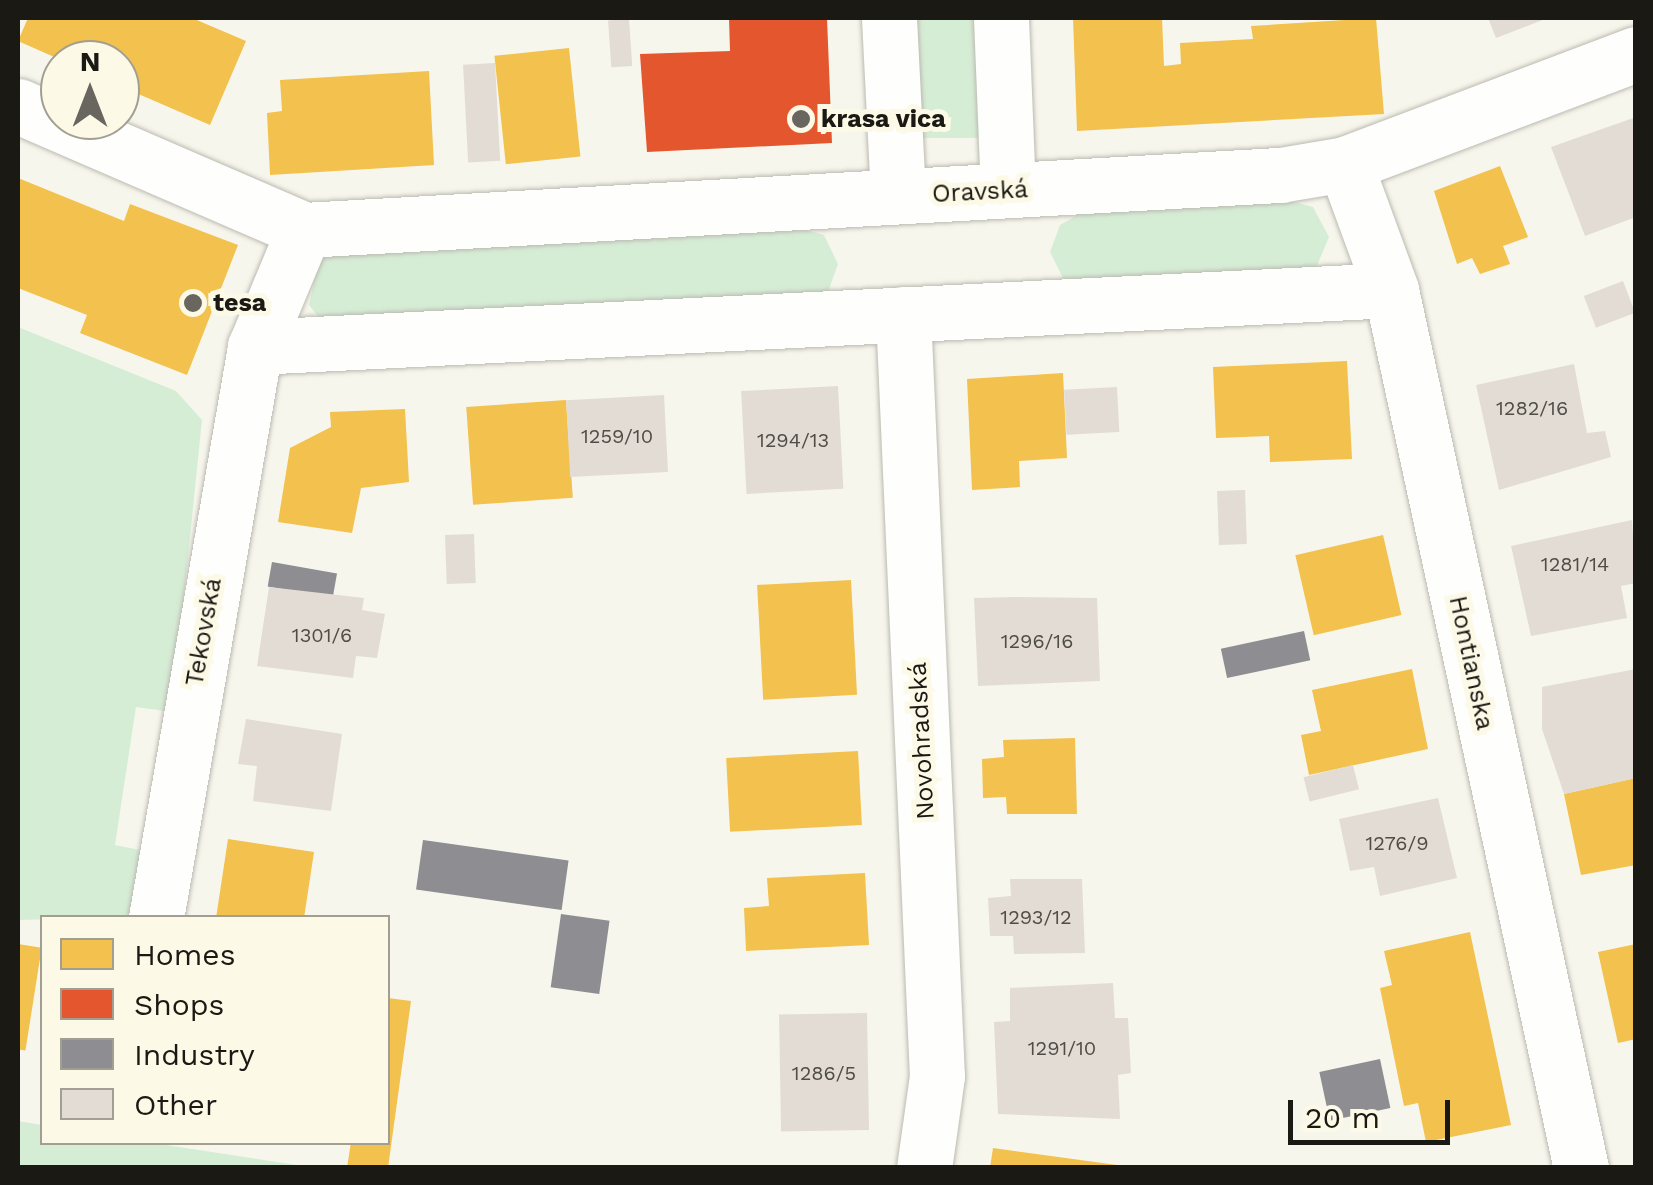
<!DOCTYPE html>
<meta charset="utf-8">
<style>
body{margin:0}
#map{position:relative;width:1653px;height:1185px;overflow:hidden;background:#f7f6ec;font-family:"Work Sans",sans-serif}
div>[style]{position:absolute}
.green>*{inset:0;background:#d6edd5;transform-origin:0 0}
.homes>*{inset:0;background:#f2c14e;transform-origin:0 0}
.shops>*{inset:0;background:#e4572e}
.industry>*{inset:0;background:#8d8d92;transform-origin:0 0}
.building>*{inset:0;background:#e2dcd5;transform-origin:0 0}
.roads{filter:drop-shadow(0 0 2px #bbbab2) drop-shadow(0 0 2px #bbbab2)}
.minor>*{height:55px;margin:-27.5px;padding:0 27.5px;transform-origin:27.5px;border-radius:27.5px;background:#fefefc}
.dots>*{width:28px;height:28px;translate:-50% -50%;box-sizing:border-box;border:5px solid #fcf9e7;border-radius:50%}
span{translate:-50% -50%;white-space:nowrap;text-align:center;line-height:1.15;-webkit-text-stroke:10px #fcf9e7;paint-order:stroke}
.number-label{font-size:20px;color:#504d46}
.number-label span{-webkit-text-stroke-width:0}
.poi-label{font-size:25px;color:#1b1913;font-weight:700}
.left{translate:0 -50%;text-align:left}
.street-label{font-size:25px;color:#1b1913}
.frame{position:absolute;inset:0;border:20px solid #1b1913;pointer-events:none}
.legend{position:absolute;left:40px;top:915px;width:350px;height:230px;box-sizing:border-box;background:#fcf9e7;border:2px solid #a29f92;margin:0;padding:12px 18px;list-style:none;font-size:30px;color:#1b1913}
.legend li{display:flex;align-items:center;gap:20px;height:50px}
.legend b{width:50px;border:2px solid #a29f92}
.north{position:absolute;left:40px;top:40px;width:100px;height:100px;box-sizing:border-box;background:#fcf9e7;border:2px solid #a29f92;border-radius:50%;rotate:0deg;font-size:28px;font-weight:700;line-height:40px;text-align:center;color:#1b1913}
.north::after{content:'';display:block;margin:auto;width:35px;height:45px;background:#68665f;clip-path:polygon(50% 0,100% 100%,50% 72%,0 100%)}
.scale{position:absolute;left:1288px;top:1100px;width:162px;height:45px;box-sizing:border-box;border:5px solid #1b1913;border-top:0;padding-left:12px;font-size:30px;line-height:35px;white-space:nowrap;color:#1b1913;-webkit-text-stroke:8px #fcf9e7;paint-order:stroke}
</style>
<div id="map">
<div class="green">
<div style="left:909px;top:18px;width:82px;height:120px"></div>
<div style="clip-path:polygon(1282px 199px,1313px 207px,1329px 237px,1316px 268px,1066px 284px,1050px 252px,1060px 225px,1083px 212px)"></div>
<div style="clip-path:polygon(789px 225px,824px 235px,838px 264px,828px 292px,323px 323px,309px 305px,319px 259px,346px 250px)"></div>
<div style="clip-path:polygon(18px 327px,176px 391px,202px 420px,172px 712px,136px 707px,115px 845px,150px 852px,139px 917px,18px 920px)"></div>
<div style="clip-path:polygon(18px 1121px,42px 1125px,42px 1142px,153px 1143px,310px 1167px,18px 1167px)"></div>
</div>
<div class="homes">
<div style="clip-path:polygon(28px 18px,192px 18px,246px 41px,210px 125px,120px 86px,120px 60px,61px 60px,18px 41px)"></div>
<div style="clip-path:polygon(1073px 18px,1162px 18px,1164px 66px,1181px 64px,1180px 43px,1253px 39px,1251px 26px,1376px 18px,1384px 114px,1077px 131px)"></div>
<div style="left:569px;top:48px;width:109px;height:75px;rotate:84deg"></div>
<div style="clip-path:polygon(429px 71px,434px 165px,270px 175px,267px 113px,282px 111px,280px 80px)"></div>
<div style="clip-path:polygon(1500px 166px,1528px 237px,1503px 246px,1510px 264px,1480px 274px,1472px 258px,1457px 264px,1434px 191px)"></div>
<div style="clip-path:polygon(18px 178px,124px 221px,130px 204px,238px 245px,187px 375px,80px 333px,87px 315px,18px 288px)"></div>
<div style="clip-path:polygon(1347px 361px,1352px 459px,1270px 462px,1269px 436px,1216px 438px,1213px 367px)"></div>
<div style="clip-path:polygon(1063px 373px,1067px 458px,1019px 461px,1020px 487px,972px 490px,967px 379px)"></div>
<div style="left:566px;top:400px;width:98px;height:100px;rotate:86deg"></div>
<div style="clip-path:polygon(405px 409px,409px 482px,361px 488px,352px 533px,278px 522px,290px 448px,331px 427px,330px 412px)"></div>
<div style="left:1383px;top:535px;width:82px;height:90px;rotate:77deg"></div>
<div style="left:851px;top:580px;width:115px;height:94px;rotate:87deg"></div>
<div style="clip-path:polygon(1412px 669px,1428px 749px,1309px 775px,1301px 735px,1321px 731px,1312px 690px)"></div>
<div style="clip-path:polygon(1075px 738px,1077px 814px,1007px 814px,1006px 797px,983px 798px,982px 759px,1004px 757px,1003px 740px)"></div>
<div style="left:858px;top:751px;width:74px;height:132px;rotate:87deg"></div>
<div style="clip-path:polygon(1636px 778px,1636px 865px,1581px 875px,1564px 794px)"></div>
<div style="clip-path:polygon(228px 839px,314px 852px,304px 918px,216px 918px)"></div>
<div style="clip-path:polygon(865px 873px,869px 945px,746px 951px,744px 908px,769px 906px,767px 878px)"></div>
<div style="clip-path:polygon(1470px 932px,1511px 1125px,1426px 1142px,1418px 1103px,1404px 1106px,1380px 988px,1392px 985px,1384px 951px)"></div>
<div style="left:18px;top:944px;width:24px;height:104px;rotate:9deg"></div>
<div style="clip-path:polygon(1636px 944px,1636px 1039px,1618px 1043px,1598px 952px)"></div>
<div style="clip-path:polygon(388px 998px,411px 1001px,388px 1168px,347px 1168px,351px 1142px,388px 1142px)"></div>
<div style="clip-path:polygon(993px 1148px,1117px 1165px,1117px 1168px,990px 1168px)"></div>
</div>
<div class="shops">
<div style="clip-path:polygon(729px 18px,827px 18px,832px 143px,647px 152px,640px 54px,730px 51px)"></div>
</div>
<div class="industry">
<div style="left:272px;top:562px;width:66px;height:25px;rotate:10deg"></div>
<div style="left:1304px;top:631px;width:30px;height:85px;rotate:78deg"></div>
<div style="left:423px;top:840px;width:147px;height:50px;rotate:8deg"></div>
<div style="left:561px;top:914px;width:49px;height:74px;rotate:8deg"></div>
<div style="left:1380px;top:1059px;width:50px;height:62px;rotate:78deg"></div>
</div>
<div class="building">
<div style="clip-path:polygon(1488px 18px,1548px 18px,1496px 38px)"></div>
<div style="left:629px;top:19px;width:47px;height:21px;rotate:86deg"></div>
<div style="left:495px;top:63px;width:98px;height:32px;rotate:87deg"></div>
<div style="clip-path:polygon(1636px 117px,1636px 217px,1585px 236px,1551px 147px)"></div>
<div style="left:1623px;top:281px;width:34px;height:42px;rotate:69deg"></div>
<div style="clip-path:polygon(1574px 364px,1587px 433px,1605px 431px,1611px 457px,1499px 490px,1476px 385px)"></div>
<div style="left:838px;top:386px;width:103px;height:97px;rotate:87deg"></div>
<div style="left:1117px;top:387px;width:45px;height:53px;rotate:87deg"></div>
<div style="left:664px;top:395px;width:77px;height:98px;rotate:87deg"></div>
<div style="left:1245px;top:490px;width:54px;height:28px;rotate:88deg"></div>
<div style="clip-path:polygon(1632px 520px,1636px 583px,1621px 586px,1627px 618px,1531px 636px,1511px 546px)"></div>
<div style="left:474px;top:534px;width:49px;height:29px;rotate:88deg"></div>
<div style="clip-path:polygon(269px 587px,364px 598px,362px 610px,385px 614px,377px 658px,356px 656px,353px 678px,257px 666px)"></div>
<div style="clip-path:polygon(1017px 597px,1097px 598px,1100px 681px,978px 686px,974px 598px)"></div>
<div style="clip-path:polygon(1636px 669px,1636px 778px,1564px 794px,1542px 729px,1542px 687px)"></div>
<div style="clip-path:polygon(246px 719px,342px 734px,331px 811px,253px 801px,257px 766px,238px 764px)"></div>
<div style="left:1353px;top:765px;width:25px;height:51px;rotate:76deg"></div>
<div style="clip-path:polygon(1438px 798px,1457px 878px,1380px 896px,1374px 867px,1350px 871px,1339px 819px)"></div>
<div style="clip-path:polygon(1010px 879px,1082px 879px,1085px 953px,1014px 954px,1013px 936px,990px 936px,988px 898px,1011px 896px)"></div>
<div style="clip-path:polygon(1113px 983px,1115px 1018px,1128px 1018px,1131px 1073px,1118px 1075px,1120px 1119px,998px 1114px,994px 1022px,1010px 1021px,1010px 988px)"></div>
<div style="left:867px;top:1013px;width:117px;height:88px;rotate:89deg"></div>
</div>
<div class="roads">
<div class="minor">
<div style="left:889px;top:18px;width:178px;rotate:87.1deg"></div>
<div style="left:1001px;top:18px;width:172px;rotate:87.7deg"></div>
<div style="left:18px;top:106px;width:312px;rotate:23.4deg"></div>
<div style="left:1345px;top:164px;width:134px;rotate:69.9deg"></div>
<div style="left:1391px;top:290px;width:898px;rotate:77.79deg"></div>
<div style="left:903px;top:314px;width:763px;rotate:87.45deg"></div>
<div style="left:937px;top:1076px;width:93px;rotate:98deg"></div>
<div style="left:255px;top:347px;width:1137px;rotate:-2.87deg"></div>
<div style="left:156px;top:918px;width:580px;rotate:-80.16deg"></div>
<div style="left:255px;top:347px;width:127px;rotate:-67.3deg"></div>
<div style="left:304px;top:230px;width:978px;rotate:-3.23deg"></div>
<div style="left:1280px;top:175px;width:66px;rotate:-9.6deg"></div>
<div style="left:1345px;top:164px;width:311px;rotate:-20.7deg"></div>
</div>
</div>
<div class="dots">
<div style="left:801px;top:119px;background:#68665f"></div>
<div style="left:193px;top:303px;background:#68665f"></div>
</div>
<div class="number-label">
<span style="left:1532px;top:408px">1282/16</span>
<span style="left:617px;top:436px">1259/10</span>
<span style="left:793px;top:440px">1294/13</span>
<span style="left:1575px;top:564px">1281/14</span>
<span style="left:322px;top:635px">1301/6</span>
<span style="left:1037px;top:641px">1296/16</span>
<span style="left:1397px;top:843px">1276/9</span>
<span style="left:1036px;top:917px">1293/12</span>
<span style="left:1062px;top:1048px">1291/10</span>
<span style="left:824px;top:1073px">1286/5</span>
</div>
<div class="poi-label">
<span class="left" style="left:821px;top:119px">krasa vica</span>
<span class="left" style="left:213px;top:303px">tesa</span>
</div>
<div class="street-label">
<span style="left:980px;top:192px;rotate:-3deg">Oravská</span>
<span style="left:204px;top:632px;rotate:-80deg">Tekovská</span>
<span style="left:1471px;top:663px;rotate:78deg">Hontianska</span>
<span style="left:922px;top:741px;rotate:-93deg">Novohradská</span>
</div>
<div class="frame"></div>
<ul class="legend">
<li><b style="height:28px;background:#f2c14e"></b>Homes</li>
<li><b style="height:28px;background:#e4572e"></b>Shops</li>
<li><b style="height:28px;background:#8d8d92"></b>Industry</li>
<li><b style="height:28px;background:#e2dcd5"></b>Other</li>
</ul>
<div class="north">N</div>
<div class="scale">20 m</div>
</div>
